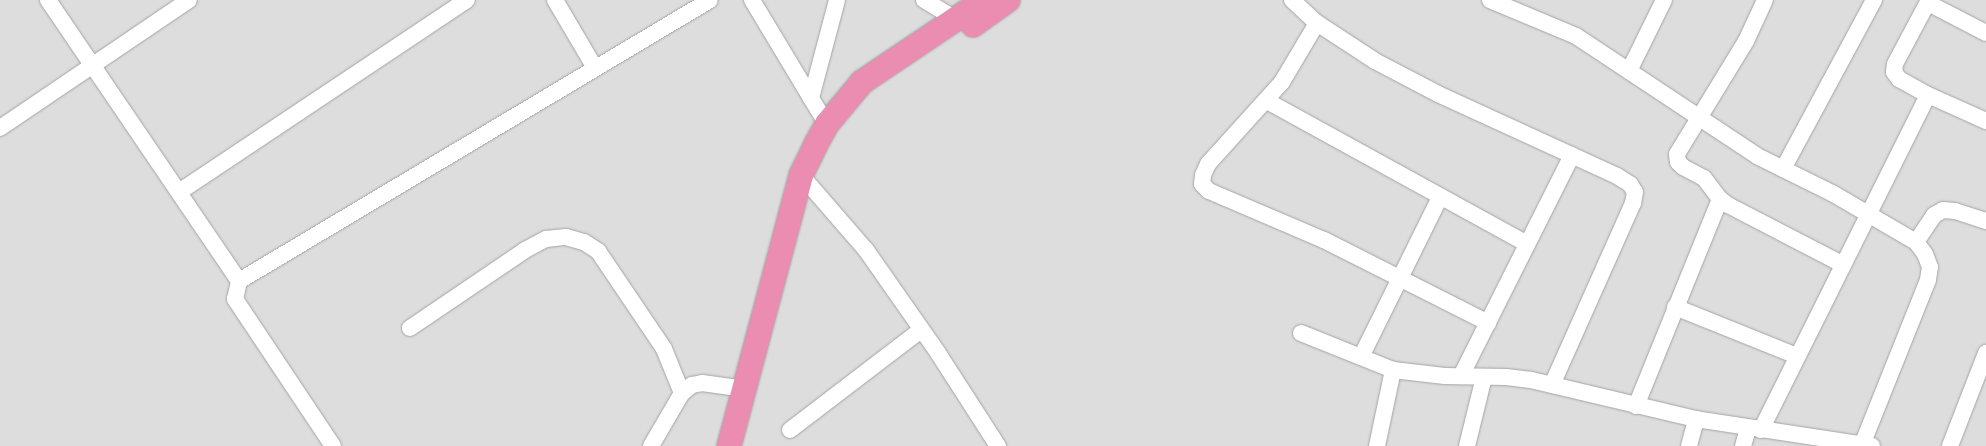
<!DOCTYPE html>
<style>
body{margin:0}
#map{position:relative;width:1986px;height:446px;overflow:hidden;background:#f1ece7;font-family:"Roboto Condensed",sans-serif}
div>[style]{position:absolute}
.residential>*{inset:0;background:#deddde;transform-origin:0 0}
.roads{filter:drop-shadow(0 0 1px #a4a4a4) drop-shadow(0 0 1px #a4a4a4)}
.minor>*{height:16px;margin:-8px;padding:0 8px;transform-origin:8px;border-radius:8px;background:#fff}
.highway>*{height:24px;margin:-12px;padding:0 12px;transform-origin:12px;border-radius:12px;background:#eb8cb1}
span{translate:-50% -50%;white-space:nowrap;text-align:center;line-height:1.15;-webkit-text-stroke:4px #fff;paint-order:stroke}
</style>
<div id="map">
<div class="residential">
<div style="left:0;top:0;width:1986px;height:446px"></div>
</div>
<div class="roads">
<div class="minor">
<div style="left:48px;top:0;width:340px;rotate:55.8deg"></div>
<div style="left:555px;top:0;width:79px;rotate:59.5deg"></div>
<div style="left:752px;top:0;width:114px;rotate:59deg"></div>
<div style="left:924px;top:0;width:37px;rotate:31deg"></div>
<div style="left:1292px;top:0;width:34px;rotate:43deg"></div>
<div style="left:1317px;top:23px;width:69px;rotate:33.2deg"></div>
<div style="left:1375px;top:61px;width:71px;rotate:27.6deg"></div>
<div style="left:1438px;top:94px;width:197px;rotate:24.6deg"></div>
<div style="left:1617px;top:176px;width:15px;rotate:32deg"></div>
<div style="left:1630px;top:184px;width:9px;rotate:58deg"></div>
<div style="left:1635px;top:192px;width:11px;rotate:100deg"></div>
<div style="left:1633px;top:203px;width:199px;rotate:114deg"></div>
<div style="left:1490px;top:0;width:93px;rotate:22.7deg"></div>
<div style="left:1576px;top:36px;width:217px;rotate:33.5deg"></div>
<div style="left:1757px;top:156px;width:84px;rotate:26.3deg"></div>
<div style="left:1832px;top:193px;width:97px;rotate:30.3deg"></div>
<div style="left:1916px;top:242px;width:15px;rotate:53deg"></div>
<div style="left:1925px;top:254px;width:14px;rotate:69deg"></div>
<div style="left:1930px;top:267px;width:13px;rotate:99deg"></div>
<div style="left:1928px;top:280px;width:178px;rotate:111.8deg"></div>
<div style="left:1765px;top:0;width:45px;rotate:114.9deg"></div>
<div style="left:1746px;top:41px;width:132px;rotate:121.4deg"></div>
<div style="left:1677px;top:154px;width:8px;rotate:83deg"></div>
<div style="left:1678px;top:162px;width:7px;rotate:45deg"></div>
<div style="left:1683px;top:167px;width:24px;rotate:28deg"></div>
<div style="left:1704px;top:178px;width:26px;rotate:53deg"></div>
<div style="left:1720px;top:199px;width:10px;rotate:37deg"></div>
<div style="left:1728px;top:205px;width:128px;rotate:27.4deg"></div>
<div style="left:1929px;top:0;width:72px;rotate:118deg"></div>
<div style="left:1895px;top:64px;width:8px;rotate:97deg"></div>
<div style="left:1894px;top:72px;width:9px;rotate:54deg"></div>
<div style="left:1899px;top:79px;width:33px;rotate:29deg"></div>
<div style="left:1928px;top:95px;width:64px;rotate:24.1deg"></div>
<div style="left:1928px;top:3px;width:65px;rotate:27.3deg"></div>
<div style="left:1317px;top:23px;width:69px;rotate:120.7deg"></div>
<div style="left:1282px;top:82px;width:110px;rotate:132.1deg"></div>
<div style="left:1208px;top:164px;width:12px;rotate:114deg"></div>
<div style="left:1203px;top:175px;width:9px;rotate:96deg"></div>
<div style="left:1202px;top:184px;width:10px;rotate:45deg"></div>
<div style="left:1209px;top:191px;width:125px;rotate:23.1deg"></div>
<div style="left:1324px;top:240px;width:184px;rotate:26.8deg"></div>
<div style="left:1629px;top:71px;width:79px;rotate:-63.8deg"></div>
<div style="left:1267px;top:101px;width:297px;rotate:28.8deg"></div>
<div style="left:827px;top:124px;width:31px;rotate:-122deg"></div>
<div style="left:811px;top:98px;width:101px;rotate:-75.1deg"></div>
<div style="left:0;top:128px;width:228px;rotate:-34.1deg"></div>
<div style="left:1783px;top:169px;width:192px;rotate:-61.7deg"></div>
<div style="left:801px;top:175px;width:99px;rotate:49.1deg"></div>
<div style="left:866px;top:250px;width:126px;rotate:55deg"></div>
<div style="left:938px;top:353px;width:111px;rotate:57.2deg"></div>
<div style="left:179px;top:192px;width:346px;rotate:-33.7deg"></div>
<div style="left:1916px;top:242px;width:32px;rotate:-56deg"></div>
<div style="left:1934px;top:215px;width:10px;rotate:-29deg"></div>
<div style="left:1943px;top:210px;width:12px;rotate:5deg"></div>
<div style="left:1955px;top:211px;width:33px;rotate:18deg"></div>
<div style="left:1675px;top:307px;width:131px;rotate:21.9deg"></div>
<div style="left:410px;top:328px;width:139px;rotate:-34.1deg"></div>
<div style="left:525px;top:250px;width:24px;rotate:-28deg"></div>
<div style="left:546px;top:239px;width:20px;rotate:-6deg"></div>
<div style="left:566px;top:237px;width:19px;rotate:16deg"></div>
<div style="left:584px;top:242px;width:17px;rotate:33deg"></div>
<div style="left:598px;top:251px;width:118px;rotate:56deg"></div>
<div style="left:664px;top:349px;width:48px;rotate:67.8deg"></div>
<div style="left:1301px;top:333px;width:99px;rotate:21.9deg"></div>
<div style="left:1393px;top:370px;width:52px;rotate:6.6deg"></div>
<div style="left:1445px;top:376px;width:61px;rotate:0.9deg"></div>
<div style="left:1506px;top:377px;width:25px;rotate:7deg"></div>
<div style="left:1531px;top:380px;width:170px;rotate:13.3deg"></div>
<div style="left:1696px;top:419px;width:178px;rotate:8.7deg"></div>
<div style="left:1361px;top:357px;width:178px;rotate:-63.7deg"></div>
<div style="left:1461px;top:376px;width:247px;rotate:-63.3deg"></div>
<div style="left:1636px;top:406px;width:223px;rotate:-67.9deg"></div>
<div style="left:790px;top:430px;width:165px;rotate:-37.4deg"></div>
<div style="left:1761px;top:430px;width:374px;rotate:-63.5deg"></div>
<div style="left:333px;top:446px;width:177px;rotate:-123.7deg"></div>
<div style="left:235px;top:299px;width:18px;rotate:-77deg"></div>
<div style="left:239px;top:281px;width:548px;rotate:-30.82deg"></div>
<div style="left:651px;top:446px;width:61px;rotate:-59.7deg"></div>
<div style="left:682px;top:393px;width:13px;rotate:-39deg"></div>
<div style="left:692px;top:385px;width:10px;rotate:-11deg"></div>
<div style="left:702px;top:383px;width:44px;rotate:7.8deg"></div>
<div style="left:1377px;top:446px;width:78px;rotate:-78.1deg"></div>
<div style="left:1467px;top:446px;width:71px;rotate:-76.2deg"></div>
<div style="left:1689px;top:446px;width:28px;rotate:-75deg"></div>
<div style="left:1743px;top:446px;width:19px;rotate:-74deg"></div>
<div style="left:1950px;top:446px;width:100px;rotate:-68.8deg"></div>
</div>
<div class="highway">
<div style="left:973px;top:25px;width:43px;rotate:-35.5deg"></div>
<div style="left:729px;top:446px;width:280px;rotate:-75.1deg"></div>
<div style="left:801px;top:175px;width:34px;rotate:-64deg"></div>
<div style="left:816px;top:144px;width:23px;rotate:-61deg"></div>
<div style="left:827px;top:124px;width:55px;rotate:-50.2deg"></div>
<div style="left:862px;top:82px;width:147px;rotate:-33.9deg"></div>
</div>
</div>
</div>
